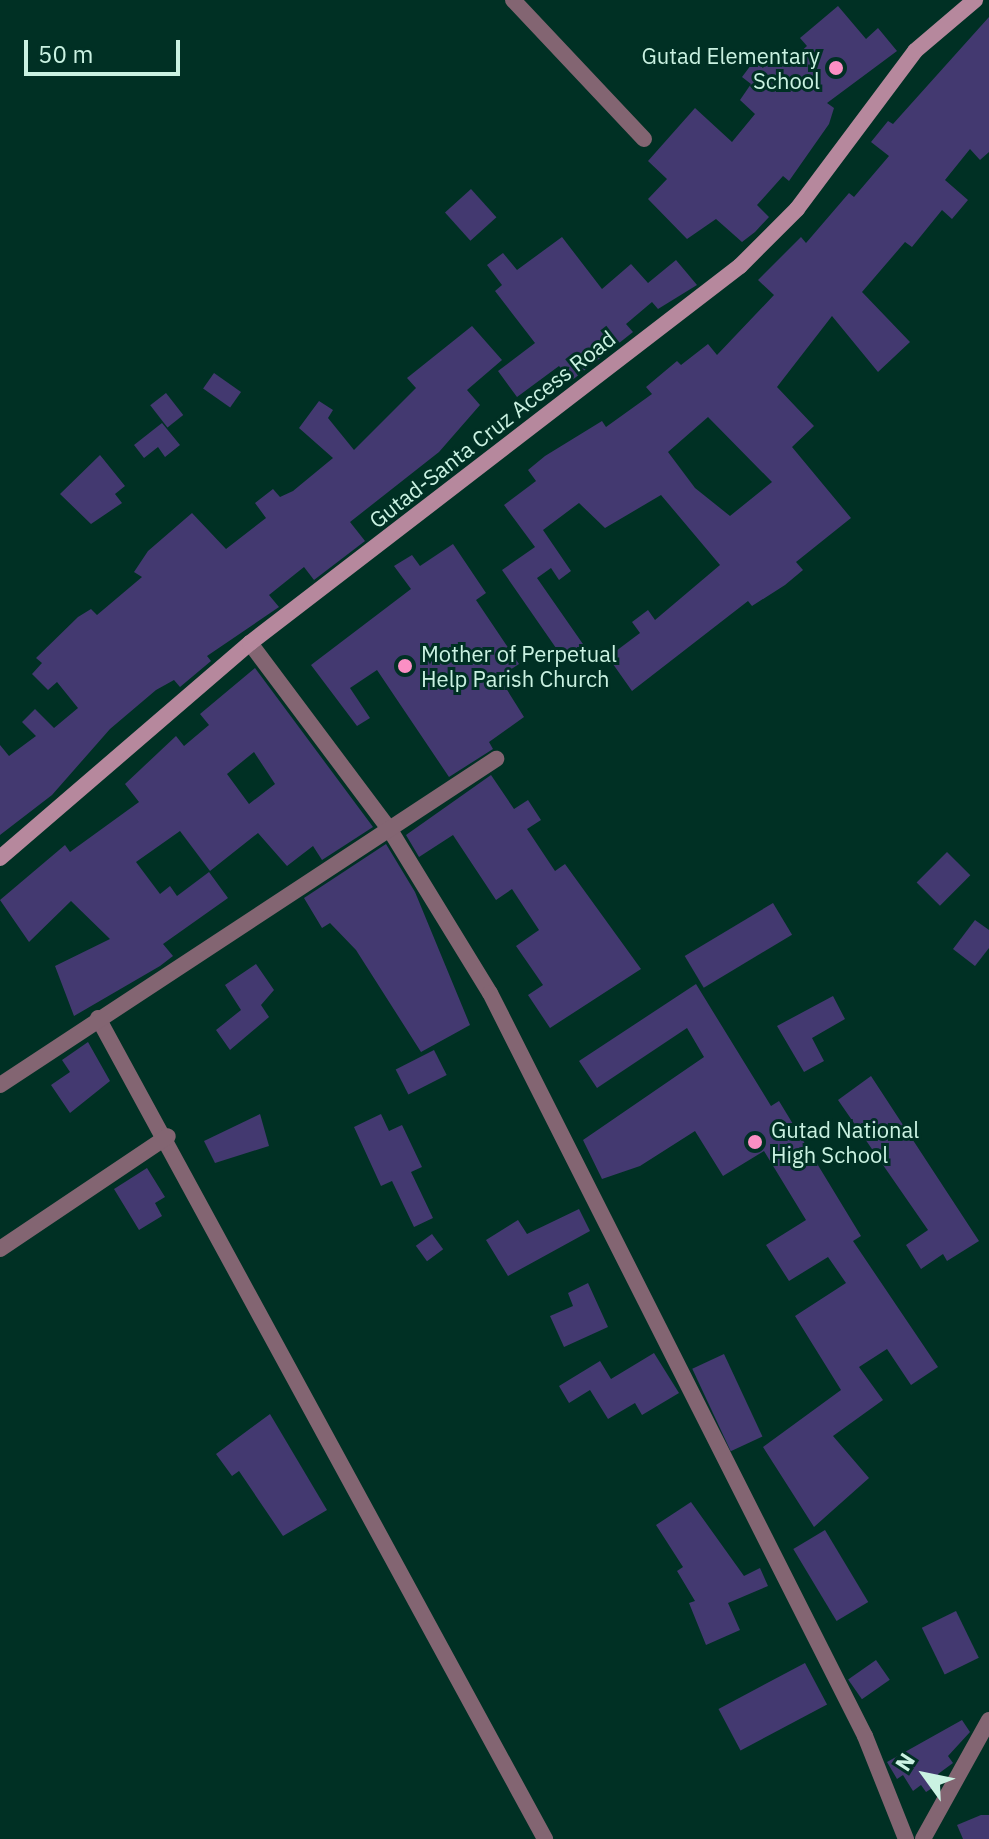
<!DOCTYPE html>
<style>
body{margin:0}
#map{position:relative;width:989px;height:1839px;overflow:hidden;background:#003024;font-family:"IBM Plex Sans",sans-serif}
div>[style]{position:absolute}
.building>*{inset:0;background:#433970;transform-origin:0 0}
.street>*{height:16px;margin:-8px;padding:0 8px;transform-origin:8px;border-radius:8px;background:#836572}
.secondary>*{height:16px;margin:-8px;padding:0 8px;transform-origin:8px;border-radius:8px;background:#b6889d}
.dots>*{width:22px;height:22px;translate:-50% -50%;box-sizing:border-box;border:4px solid #003024;border-radius:50%}
span{translate:-50% -50%;white-space:nowrap;text-align:center;line-height:1.15;-webkit-text-stroke:6px #003024;paint-order:stroke}
.poi-label{font-size:22px;color:#caf2e2}
.right{translate:-100% -50%;text-align:right}
.left{translate:0 -50%;text-align:left}
.street-label{font-size:22px;color:#caf2e2}
.north{position:absolute;left:885px;top:1735px;width:80px;height:80px;-webkit-text-stroke:6px #003024;paint-order:stroke;rotate:303deg;font-size:22px;font-weight:700;line-height:32px;text-align:center;color:#caf2e2}
.north::after{content:'';display:block;margin:auto;width:28px;height:36px;background:#caf2e2;clip-path:polygon(50% 0,100% 100%,50% 72%,0 100%)}
.scale{position:absolute;left:24px;top:40px;width:156px;height:36px;box-sizing:border-box;border:4px solid #caf2e2;border-top:0;padding-left:10px;font-size:24px;line-height:28px;white-space:nowrap;color:#caf2e2;-webkit-text-stroke:6px #003024;paint-order:stroke}
</style>
<div id="map">
<div class="building">
<div style="clip-path:polygon(838px 6px,866px 39px,878px 28px,897px 51px,827px 103px,834px 108px,829px 124px,789px 181px,783px 176px,757px 205px,769px 217px,755px 232px,742px 242px,716px 219px,687px 239px,648px 199px,667px 179px,648px 161px,695px 108px,732px 142px,755px 114px,740px 100px,751px 84px,742px 77px,754px 61px,763px 68px,773px 55px,786px 65px,807px 46px,800px 38px)"></div>
<div style="clip-path:polygon(evenodd,989px 17px,989px 152px,980px 160px,970px 149px,945px 180px,968px 200px,952px 219px,942px 210px,912px 247px,905px 242px,862px 292px,910px 342px,878px 372px,832px 316px,777px 387px,814px 426px,792px 447px,851px 518px,796px 562px,803px 570px,785px 585px,752px 606px,748px 601px,632px 691px,608px 657px,640px 633px,632px 622px,648px 610px,655px 620px,720px 565px,661px 495px,605px 528px,579px 503px,543px 530px,571px 571px,559px 580px,551px 568px,537px 578px,585px 647px,565px 661px,502px 570px,535px 547px,504px 505px,536px 481px,528px 470px,545px 456px,602px 421px,606px 427px,652px 394px,646px 387px,677px 361px,681px 365px,708px 344px,717px 355px,774px 295px,758px 280px,801px 237px,806px 243px,849px 193px,854px 197px,889px 156px,871px 142px,888px 121px,893px 124px,989px 17px,708px 417px,772px 482px,730px 516px,695px 488px,668px 452px,708px 417px)"></div>
<div style="left:471px;top:189px;width:38px;height:35px;rotate:48deg"></div>
<div style="clip-path:polygon(562px 237px,602px 289px,631px 264px,648px 283px,676px 260px,697px 285px,658px 309px,652px 302px,626px 324px,633px 332px,571px 381px,559px 366px,517px 397px,498px 371px,535px 343px,495px 291px,502px 285px,487px 265px,503px 253px,517px 270px)"></div>
<div style="clip-path:polygon(472px 326px,502px 360px,467px 390px,480px 405px,439px 452px,350px 522px,365px 541px,314px 580px,304px 567px,269px 595px,279px 607px,207px 656px,211px 661px,180px 687px,174px 680px,156px 690px,110px 729px,52px 795px,0 835px,0 745px,9px 756px,36px 736px,22px 722px,35px 709px,54px 728px,78px 708px,57px 682px,48px 690px,32px 674px,42px 663px,36px 658px,78px 617px,91px 609px,97px 615px,142px 577px,134px 572px,148px 551px,192px 513px,226px 549px,266px 518px,255px 503px,273px 489px,280px 497px,293px 491px,333px 458px,299px 428px,319px 401px,333px 410px,328px 418px,354px 450px,416px 388px,407px 378px)"></div>
<div style="left:214px;top:373px;width:33px;height:19px;rotate:35deg"></div>
<div style="left:166px;top:393px;width:28px;height:20px;rotate:52deg"></div>
<div style="clip-path:polygon(162px 423px,180px 445px,165px 457px,158px 447px,144px 458px,134px 445px)"></div>
<div style="clip-path:polygon(100px 455px,125px 486px,115px 494px,122px 503px,91px 524px,60px 494px)"></div>
<div style="clip-path:polygon(453px 544px,486px 593px,476px 600px,519px 664px,499px 677px,524px 717px,489px 742px,493px 749px,449px 777px,377px 670px,350px 688px,370px 718px,357px 726px,311px 665px,411px 589px,394px 566px,412px 555px,420px 566px)"></div>
<div style="clip-path:polygon(evenodd,255px 668px,373px 827px,322px 860px,313px 846px,287px 866px,258px 833px,210px 871px,180px 831px,136px 862px,160px 894px,170px 886px,177px 896px,209px 872px,228px 898px,163px 944px,173px 956px,160px 966px,74px 1016px,55px 966px,110px 939px,71px 901px,29px 942px,0 900px,65px 845px,70px 852px,139px 802px,125px 784px,176px 736px,184px 746px,209px 725px,200px 714px,255px 668px,254px 752px,275px 784px,249px 804px,227px 774px,254px 752px)"></div>
<div style="clip-path:polygon(491px 775px,514px 809px,528px 800px,541px 820px,527px 829px,555px 871px,565px 864px,641px 969px,550px 1028px,528px 995px,543px 985px,516px 946px,539px 930px,512px 889px,496px 900px,453px 835px,419px 857px,406px 835px)"></div>
<div style="clip-path:polygon(386px 844px,415px 892px,470px 1025px,421px 1052px,356px 950px,330px 923px,322px 928px,304px 898px)"></div>
<div style="left:947px;top:852px;width:33px;height:43px;rotate:45deg"></div>
<div style="left:773px;top:903px;width:37px;height:103px;rotate:59deg"></div>
<div style="clip-path:polygon(975px 920px,989px 930px,989px 948px,975px 966px,953px 949px)"></div>
<div style="clip-path:polygon(256px 964px,274px 990px,261px 1005px,269px 1017px,230px 1050px,216px 1030px,241px 1010px,225px 985px)"></div>
<div style="clip-path:polygon(696px 984px,771px 1106px,779px 1101px,861px 1236px,853px 1241px,938px 1367px,911px 1385px,887px 1349px,859px 1367px,883px 1400px,833px 1436px,869px 1478px,814px 1527px,763px 1447px,841px 1390px,795px 1316px,846px 1283px,828px 1257px,789px 1281px,766px 1245px,806px 1220px,764px 1151px,723px 1176px,695px 1131px,640px 1166px,602px 1179px,583px 1140px,704px 1057px,687px 1028px,597px 1088px,579px 1061px)"></div>
<div style="clip-path:polygon(833px 996px,845px 1019px,812px 1038px,824px 1061px,804px 1072px,777px 1026px)"></div>
<div style="clip-path:polygon(88px 1042px,110px 1081px,70px 1113px,51px 1085px,70px 1072px,62px 1060px)"></div>
<div style="left:434px;top:1050px;width:28px;height:43px;rotate:63deg"></div>
<div style="clip-path:polygon(871px 1076px,979px 1241px,947px 1261px,943px 1254px,921px 1269px,906px 1245px,928px 1230px,838px 1100px)"></div>
<div style="clip-path:polygon(260px 1114px,269px 1146px,215px 1163px,204px 1141px)"></div>
<div style="clip-path:polygon(381px 1114px,389px 1131px,402px 1125px,422px 1167px,411px 1172px,433px 1218px,414px 1227px,392px 1181px,381px 1186px,354px 1127px)"></div>
<div style="clip-path:polygon(147px 1168px,165px 1197px,155px 1203px,162px 1216px,139px 1230px,114px 1189px)"></div>
<div style="clip-path:polygon(579px 1209px,590px 1231px,508px 1276px,486px 1240px,518px 1220px,527px 1234px)"></div>
<div style="left:432px;top:1234px;width:19px;height:20px;rotate:54deg"></div>
<div style="clip-path:polygon(588px 1283px,608px 1327px,564px 1347px,550px 1316px,573px 1306px,568px 1293px)"></div>
<div style="clip-path:polygon(654px 1353px,679px 1393px,642px 1415px,635px 1403px,608px 1419px,590px 1390px,569px 1403px,559px 1386px,600px 1361px,611px 1379px)"></div>
<div style="left:724px;top:1354px;width:91px;height:35px;rotate:65deg"></div>
<div style="clip-path:polygon(270px 1414px,327px 1510px,283px 1536px,239px 1471px,232px 1476px,216px 1454px)"></div>
<div style="clip-path:polygon(691px 1502px,744px 1576px,760px 1568px,768px 1586px,728px 1603px,740px 1630px,706px 1645px,689px 1603px,695px 1601px,677px 1571px,683px 1567px,656px 1525px)"></div>
<div style="left:825px;top:1530px;width:84px;height:37px;rotate:59deg"></div>
<div style="left:956px;top:1611px;width:52px;height:38px;rotate:64deg"></div>
<div style="left:876px;top:1660px;width:24px;height:34px;rotate:55deg"></div>
<div style="left:805px;top:1663px;width:47px;height:98px;rotate:62deg"></div>
<div style="clip-path:polygon(962px 1720px,970px 1732px,948px 1756px,953px 1763px,938px 1774px,942px 1782px,926px 1792px,921px 1785px,913px 1791px,903px 1775px,897px 1779px,887px 1762px)"></div>
<div style="clip-path:polygon(981px 1815px,989px 1815px,989px 1839px,963px 1839px,957px 1825px)"></div>
</div>
<div class="street">
<div style="left:513px;top:0;width:191px;rotate:46.7deg"></div>
<div style="left:250px;top:643px;width:234px;rotate:53.2deg"></div>
<div style="left:390px;top:830px;width:191px;rotate:58.5deg"></div>
<div style="left:490px;top:993px;width:832px;rotate:63.22deg"></div>
<div style="left:865px;top:1736px;width:111px;rotate:68.3deg"></div>
<div style="left:98px;top:1018px;width:935px;rotate:61.43deg"></div>
<div style="left:0;top:1085px;width:594px;rotate:-33.32deg"></div>
<div style="left:0;top:1249px;width:202px;rotate:-33.9deg"></div>
<div style="left:923px;top:1839px;width:136px;rotate:-61deg"></div>
</div>
<div class="secondary">
<div style="left:0;top:858px;width:330px;rotate:-40.7deg"></div>
<div style="left:250px;top:643px;width:618px;rotate:-37.57deg"></div>
<div style="left:740px;top:266px;width:81px;rotate:-45deg"></div>
<div style="left:797px;top:209px;width:197px;rotate:-53.2deg"></div>
<div style="left:915px;top:51px;width:79px;rotate:-40.4deg"></div>
</div>
<div class="dots">
<div style="left:836px;top:68px;background:#fb8fc4"></div>
<div style="left:405px;top:666px;background:#fb8fc4"></div>
<div style="left:755px;top:1142px;background:#fb8fc4"></div>
</div>
<div class="poi-label">
<span class="right" style="left:820px;top:68px">Gutad Elementary<br>School</span>
<span class="left" style="left:421px;top:666px">Mother of Perpetual<br>Help Parish Church</span>
<span class="left" style="left:771px;top:1142px">Gutad National<br>High School</span>
</div>
<div class="street-label">
<span style="left:492px;top:429px;rotate:-38deg">Gutad-Santa Cruz Access Road</span>
</div>
<div class="north">N</div>
<div class="scale">50 m</div>
</div>
